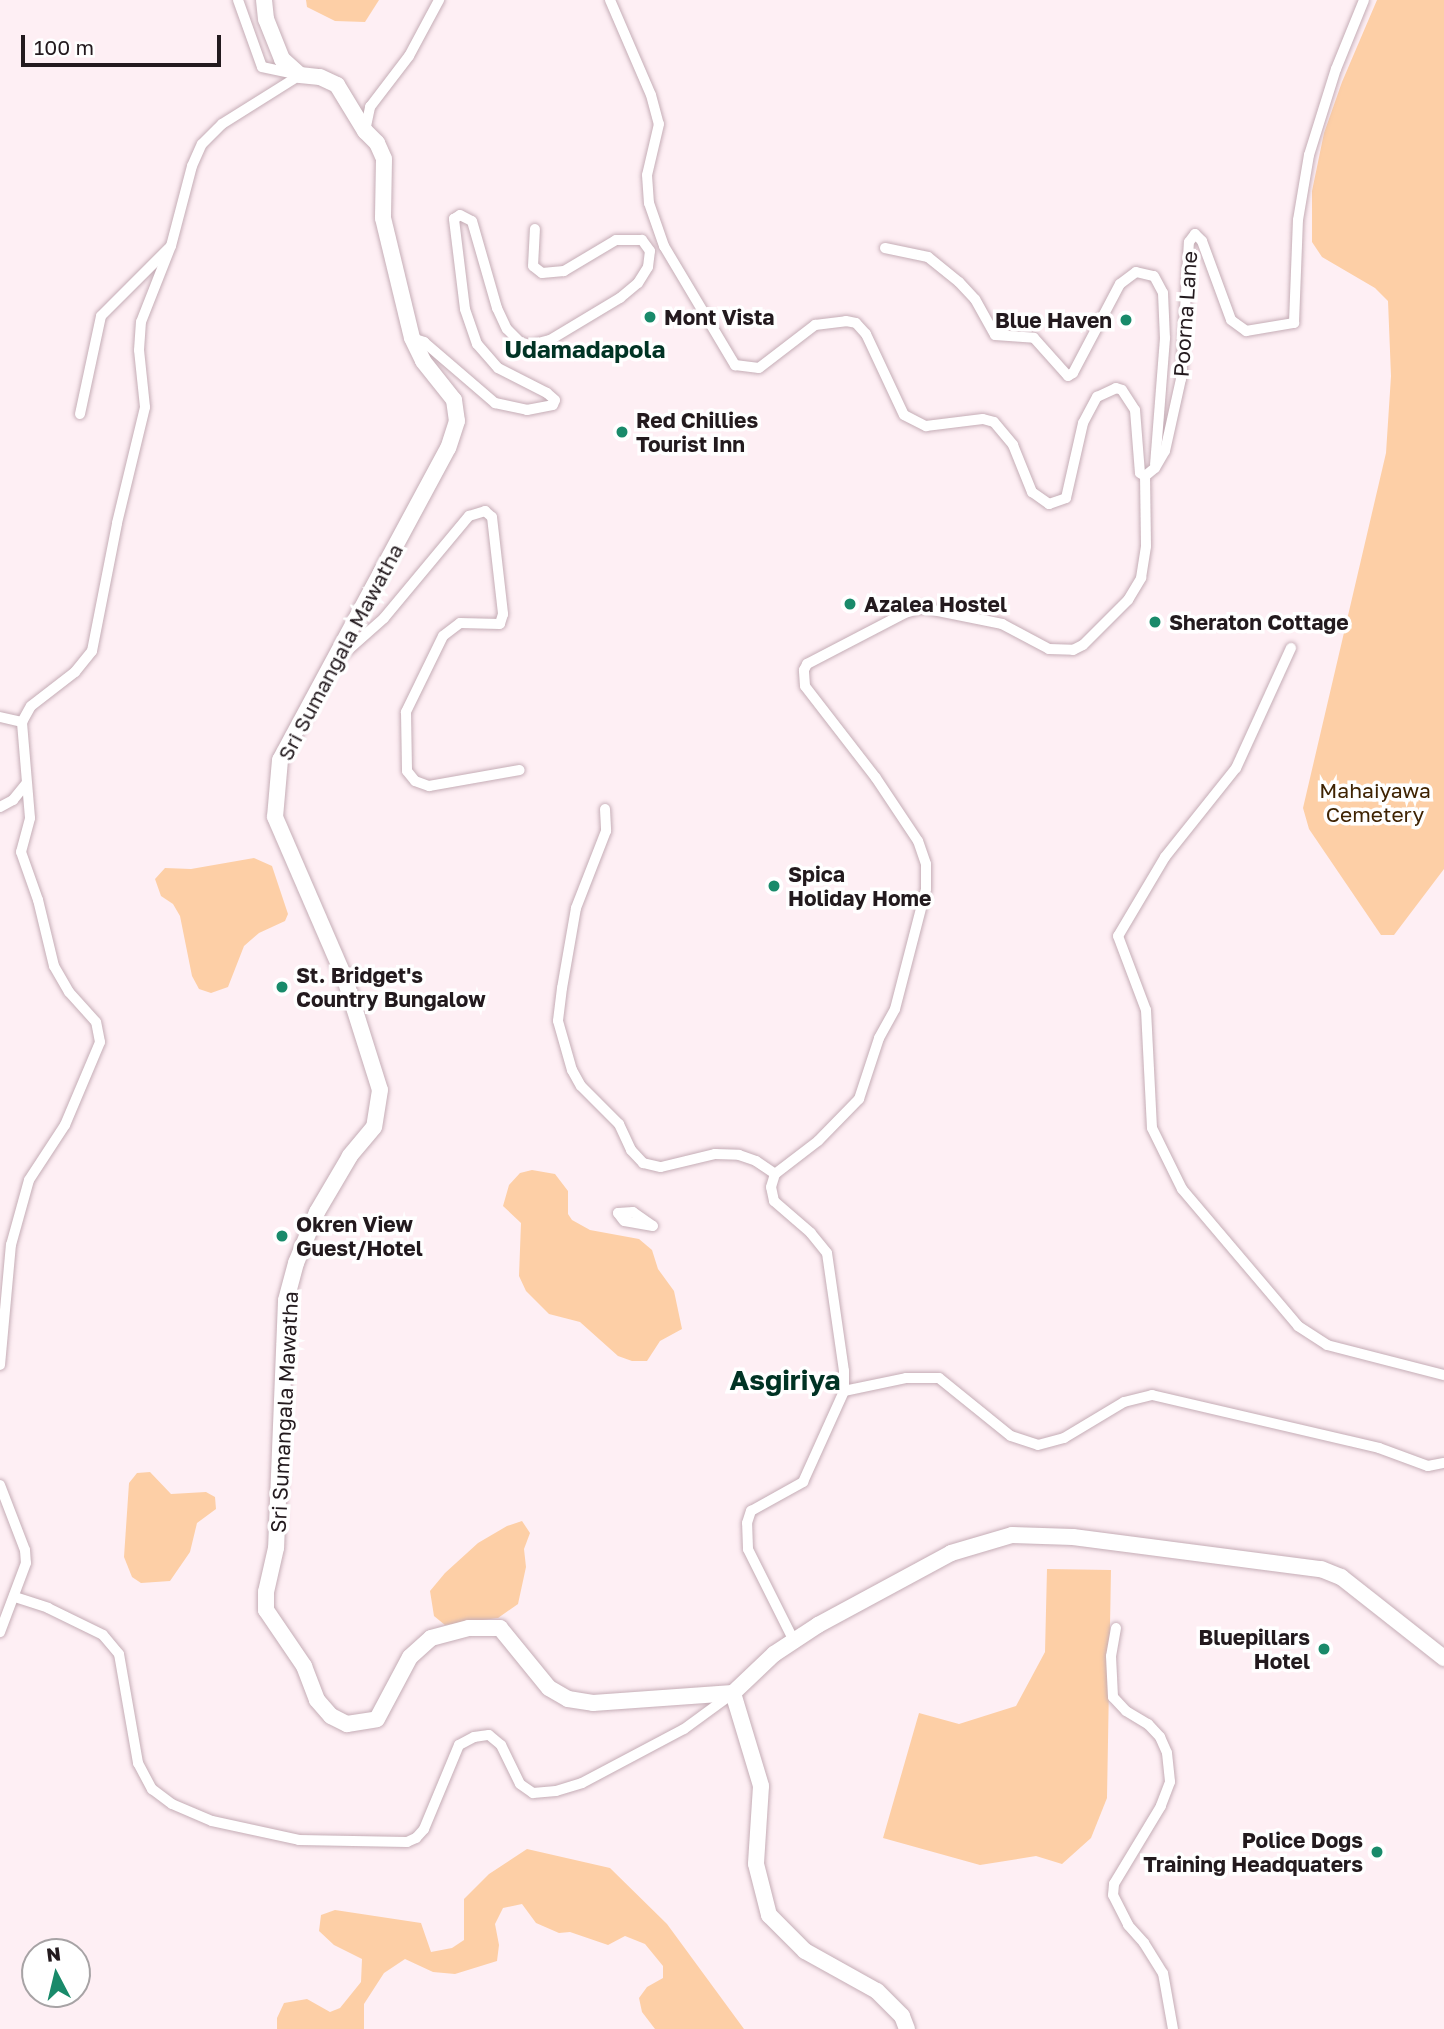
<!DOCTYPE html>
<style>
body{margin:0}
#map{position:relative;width:1444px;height:2029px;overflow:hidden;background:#feeff4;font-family:"Golos Text",sans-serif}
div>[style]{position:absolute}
.green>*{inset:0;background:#fdcfa6}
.roads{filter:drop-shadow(0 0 2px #c5adb6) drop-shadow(0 0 2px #c5adb6)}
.street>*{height:10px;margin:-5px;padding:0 5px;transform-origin:5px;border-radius:5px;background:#fff}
.secondary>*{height:16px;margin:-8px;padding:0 8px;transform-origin:8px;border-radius:8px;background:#fff}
.dots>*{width:19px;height:19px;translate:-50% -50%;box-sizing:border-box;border:4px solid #fff;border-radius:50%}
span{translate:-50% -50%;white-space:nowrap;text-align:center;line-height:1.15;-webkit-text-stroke:7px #fff;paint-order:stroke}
.street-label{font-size:21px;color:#231a1e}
.poi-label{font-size:21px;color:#231a1e;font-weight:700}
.left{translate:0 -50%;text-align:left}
.right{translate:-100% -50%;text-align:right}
.park-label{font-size:21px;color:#3f2302}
.quarter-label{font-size:24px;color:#003324;font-weight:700}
.district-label{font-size:28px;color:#003324;font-weight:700}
.north{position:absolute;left:21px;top:1938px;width:70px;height:70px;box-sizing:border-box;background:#fff;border:2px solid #a7a3a5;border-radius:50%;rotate:353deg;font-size:19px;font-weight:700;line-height:28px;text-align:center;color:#231a1e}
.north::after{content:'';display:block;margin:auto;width:24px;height:32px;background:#198a6a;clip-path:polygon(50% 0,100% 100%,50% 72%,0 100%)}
.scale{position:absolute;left:21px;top:35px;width:200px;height:32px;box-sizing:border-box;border:4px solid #231a1e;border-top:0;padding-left:9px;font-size:21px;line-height:24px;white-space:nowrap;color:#231a1e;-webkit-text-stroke:5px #fff;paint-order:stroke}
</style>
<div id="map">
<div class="green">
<div style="clip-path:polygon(306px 0,379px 0,365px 22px,335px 21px,307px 7px)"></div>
<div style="clip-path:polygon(1377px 0,1444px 0,1444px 869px,1394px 935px,1381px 935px,1309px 829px,1303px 808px,1386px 453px,1391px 376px,1388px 301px,1375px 288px,1322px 257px,1312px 242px,1312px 191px,1324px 133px,1342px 82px)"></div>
<div style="clip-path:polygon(254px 858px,272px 866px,288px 914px,285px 921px,259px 933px,244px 946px,228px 987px,211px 993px,199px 989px,192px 976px,180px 916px,173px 904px,161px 896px,155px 879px,165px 868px,191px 869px)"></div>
<div style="clip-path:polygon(532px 1170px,555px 1174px,568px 1191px,568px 1214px,572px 1220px,590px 1230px,639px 1239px,652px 1250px,658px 1269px,674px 1291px,682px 1329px,660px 1341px,647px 1361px,632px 1361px,618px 1356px,580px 1322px,549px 1314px,526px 1291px,519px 1276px,521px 1223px,503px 1206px,509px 1185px,520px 1173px)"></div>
<div style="clip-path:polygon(150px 1472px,171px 1494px,206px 1492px,215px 1497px,216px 1509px,197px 1523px,190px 1552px,170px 1581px,141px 1583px,132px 1577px,124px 1557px,129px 1483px,137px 1473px)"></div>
<div style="clip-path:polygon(522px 1521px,530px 1533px,524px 1549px,526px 1567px,518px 1604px,498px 1618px,445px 1625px,434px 1616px,430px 1591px,445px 1573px,478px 1543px,507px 1526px)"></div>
<div style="clip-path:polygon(1047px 1569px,1111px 1570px,1107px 1798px,1091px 1838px,1062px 1864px,1036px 1856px,980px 1865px,883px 1838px,919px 1713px,959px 1724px,1016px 1706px,1045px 1652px)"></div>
<div style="clip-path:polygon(527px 1849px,610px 1868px,667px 1924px,744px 2029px,655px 2029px,642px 2012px,639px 1998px,647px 1987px,663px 1978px,663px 1966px,645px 1944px,625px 1936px,608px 1945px,570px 1932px,559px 1933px,536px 1923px,522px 1904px,503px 1908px,495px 1924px,499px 1945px,497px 1961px,455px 1974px,433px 1972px,405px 1959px,384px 1973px,364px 2004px,364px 2029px,277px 2029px,277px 2018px,284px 2003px,307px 1999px,330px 2012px,340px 2008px,361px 1982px,362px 1959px,334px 1945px,319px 1931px,321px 1915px,335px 1910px,421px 1923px,431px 1952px,452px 1948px,464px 1940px,464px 1899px,489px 1874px)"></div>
</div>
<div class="roads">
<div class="street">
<div style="left:238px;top:0;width:71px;rotate:70.3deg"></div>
<div style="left:262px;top:67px;width:39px;rotate:12deg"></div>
<div style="left:610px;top:0;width:103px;rotate:66.7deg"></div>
<div style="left:651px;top:95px;width:30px;rotate:75deg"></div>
<div style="left:659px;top:124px;width:52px;rotate:103.2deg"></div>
<div style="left:647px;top:175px;width:28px;rotate:86deg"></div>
<div style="left:649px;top:203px;width:46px;rotate:70.8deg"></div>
<div style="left:664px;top:246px;width:139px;rotate:59.2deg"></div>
<div style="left:735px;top:365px;width:24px;rotate:7deg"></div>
<div style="left:759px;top:368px;width:71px;rotate:-37.5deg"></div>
<div style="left:815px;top:325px;width:31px;rotate:-7deg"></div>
<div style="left:846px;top:321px;width:10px;rotate:11deg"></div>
<div style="left:856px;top:323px;width:15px;rotate:48deg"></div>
<div style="left:866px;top:334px;width:89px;rotate:64.9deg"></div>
<div style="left:904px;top:415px;width:25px;rotate:27deg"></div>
<div style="left:926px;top:426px;width:57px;rotate:-7deg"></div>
<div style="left:983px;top:419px;width:11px;rotate:15deg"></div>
<div style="left:994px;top:422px;width:30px;rotate:50deg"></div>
<div style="left:1013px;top:445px;width:51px;rotate:68deg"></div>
<div style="left:1032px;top:492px;width:21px;rotate:35deg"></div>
<div style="left:1049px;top:504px;width:18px;rotate:-19deg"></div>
<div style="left:1066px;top:498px;width:77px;rotate:-77.2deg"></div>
<div style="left:1083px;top:423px;width:30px;rotate:-62deg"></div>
<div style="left:1097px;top:397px;width:21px;rotate:-25deg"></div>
<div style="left:1116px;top:388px;width:6px;rotate:18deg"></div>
<div style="left:1122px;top:390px;width:24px;rotate:57deg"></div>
<div style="left:1135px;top:410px;width:63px;rotate:85.5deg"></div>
<div style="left:1140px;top:473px;width:6px;rotate:31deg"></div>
<div style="left:1145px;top:476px;width:13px;rotate:-39deg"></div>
<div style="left:1155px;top:468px;width:20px;rotate:-60deg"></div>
<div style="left:1165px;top:451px;width:74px;rotate:-77.5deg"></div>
<div style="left:1181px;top:379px;width:137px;rotate:-86.7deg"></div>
<div style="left:1189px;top:242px;width:10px;rotate:-53deg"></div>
<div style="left:1195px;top:234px;width:10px;rotate:45deg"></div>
<div style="left:1202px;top:241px;width:84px;rotate:69.8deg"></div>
<div style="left:1231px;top:320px;width:19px;rotate:36deg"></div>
<div style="left:1246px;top:331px;width:49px;rotate:-9.5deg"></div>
<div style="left:1294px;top:323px;width:103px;rotate:-87.8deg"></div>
<div style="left:1298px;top:220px;width:66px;rotate:-80.4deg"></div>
<div style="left:1309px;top:155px;width:90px;rotate:-72.6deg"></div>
<div style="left:1336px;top:69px;width:74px;rotate:-67.9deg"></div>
<div style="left:365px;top:131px;width:25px;rotate:-78deg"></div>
<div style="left:370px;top:107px;width:64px;rotate:-52.6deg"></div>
<div style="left:409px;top:56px;width:64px;rotate:-61.8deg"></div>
<div style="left:885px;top:248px;width:44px;rotate:11.8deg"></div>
<div style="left:928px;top:257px;width:40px;rotate:39deg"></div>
<div style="left:959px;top:282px;width:23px;rotate:47deg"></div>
<div style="left:975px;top:299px;width:41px;rotate:60.9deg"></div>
<div style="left:995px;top:335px;width:39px;rotate:4deg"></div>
<div style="left:1034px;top:338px;width:51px;rotate:48.2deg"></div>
<div style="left:1068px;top:376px;width:6px;rotate:-31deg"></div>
<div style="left:1073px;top:373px;width:101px;rotate:-62.2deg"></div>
<div style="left:1120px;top:284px;width:20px;rotate:-37deg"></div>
<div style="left:1136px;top:272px;width:18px;rotate:13deg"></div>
<div style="left:1154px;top:276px;width:19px;rotate:62deg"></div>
<div style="left:1163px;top:293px;width:45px;rotate:87.5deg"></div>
<div style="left:1165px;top:338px;width:127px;rotate:94.5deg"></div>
<div style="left:412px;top:338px;width:13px;rotate:18deg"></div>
<div style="left:424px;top:342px;width:94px;rotate:40.7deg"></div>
<div style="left:495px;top:403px;width:33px;rotate:12deg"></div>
<div style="left:527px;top:410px;width:26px;rotate:-11deg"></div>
<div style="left:553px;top:405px;width:5px;rotate:-68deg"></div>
<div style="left:555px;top:400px;width:11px;rotate:-139deg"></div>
<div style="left:547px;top:393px;width:55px;rotate:-153deg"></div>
<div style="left:498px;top:368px;width:32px;rotate:-131deg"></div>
<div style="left:477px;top:344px;width:37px;rotate:-109deg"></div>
<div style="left:465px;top:309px;width:91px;rotate:-97deg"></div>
<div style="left:454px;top:219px;width:7px;rotate:-34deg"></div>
<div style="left:460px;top:215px;width:13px;rotate:27deg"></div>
<div style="left:472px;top:221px;width:91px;rotate:74deg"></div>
<div style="left:497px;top:308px;width:23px;rotate:65deg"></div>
<div style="left:507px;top:329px;width:18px;rotate:45deg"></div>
<div style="left:520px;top:342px;width:10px;rotate:17deg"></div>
<div style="left:530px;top:345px;width:21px;rotate:-14deg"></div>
<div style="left:550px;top:340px;width:82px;rotate:-31deg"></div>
<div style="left:620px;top:298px;width:23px;rotate:-40deg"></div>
<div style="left:638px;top:283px;width:19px;rotate:-58deg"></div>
<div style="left:648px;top:267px;width:16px;rotate:-83deg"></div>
<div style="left:650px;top:251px;width:14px;rotate:-126deg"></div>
<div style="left:642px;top:240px;width:26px;rotate:180deg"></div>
<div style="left:616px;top:240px;width:61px;rotate:149.2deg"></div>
<div style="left:564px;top:271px;width:22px;rotate:175deg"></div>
<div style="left:542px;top:273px;width:11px;rotate:-142deg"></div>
<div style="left:533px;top:266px;width:37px;rotate:-87deg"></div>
<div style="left:80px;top:414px;width:100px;rotate:-77.9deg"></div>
<div style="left:101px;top:316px;width:96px;rotate:-45deg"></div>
<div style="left:1291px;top:648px;width:132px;rotate:114.6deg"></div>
<div style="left:1236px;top:768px;width:114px;rotate:128.6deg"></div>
<div style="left:1165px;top:857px;width:92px;rotate:120.7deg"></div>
<div style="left:1118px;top:936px;width:79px;rotate:69.3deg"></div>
<div style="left:1146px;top:1010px;width:118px;rotate:87.1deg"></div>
<div style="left:1152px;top:1128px;width:68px;rotate:63.8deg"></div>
<div style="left:1182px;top:1189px;width:180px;rotate:49.7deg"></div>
<div style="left:1298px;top:1326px;width:35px;rotate:33deg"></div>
<div style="left:1327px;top:1345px;width:121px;rotate:14.4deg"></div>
<div style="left:339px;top:658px;width:60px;rotate:-41.6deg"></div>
<div style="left:384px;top:618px;width:133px;rotate:-50.2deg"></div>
<div style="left:469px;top:516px;width:17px;rotate:-17deg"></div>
<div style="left:485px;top:511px;width:9px;rotate:41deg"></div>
<div style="left:492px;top:517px;width:98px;rotate:83.5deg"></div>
<div style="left:503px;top:614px;width:10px;rotate:107deg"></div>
<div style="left:500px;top:624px;width:40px;rotate:-178.6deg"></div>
<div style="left:460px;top:623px;width:21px;rotate:143deg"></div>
<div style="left:443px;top:636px;width:85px;rotate:116deg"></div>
<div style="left:406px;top:712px;width:59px;rotate:89deg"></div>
<div style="left:407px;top:771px;width:13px;rotate:51deg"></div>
<div style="left:415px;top:781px;width:15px;rotate:20deg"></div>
<div style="left:429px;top:786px;width:92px;rotate:-10deg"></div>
<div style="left:0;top:717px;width:23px;rotate:13deg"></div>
<div style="left:0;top:807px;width:15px;rotate:-28deg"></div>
<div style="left:13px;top:800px;width:21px;rotate:-51deg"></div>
<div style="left:605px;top:809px;width:22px;rotate:87deg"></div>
<div style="left:606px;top:831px;width:83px;rotate:111.3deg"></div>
<div style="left:576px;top:908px;width:81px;rotate:99.9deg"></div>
<div style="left:562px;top:988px;width:33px;rotate:97deg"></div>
<div style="left:558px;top:1021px;width:51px;rotate:74.1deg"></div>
<div style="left:572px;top:1070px;width:18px;rotate:61deg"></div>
<div style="left:581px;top:1086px;width:54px;rotate:45deg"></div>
<div style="left:619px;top:1124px;width:29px;rotate:65deg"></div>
<div style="left:631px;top:1150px;width:18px;rotate:47deg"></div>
<div style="left:643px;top:1163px;width:18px;rotate:13deg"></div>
<div style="left:661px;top:1167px;width:56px;rotate:-13.5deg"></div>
<div style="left:715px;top:1154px;width:24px;rotate:2deg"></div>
<div style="left:739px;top:1155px;width:18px;rotate:19deg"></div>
<div style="left:756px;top:1161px;width:23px;rotate:34deg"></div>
<div style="left:633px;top:1212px;width:24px;rotate:35deg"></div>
<div style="left:653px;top:1226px;width:29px;rotate:-170deg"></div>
<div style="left:624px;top:1221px;width:10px;rotate:-127deg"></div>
<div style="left:618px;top:1213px;width:15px;rotate:-4deg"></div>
<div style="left:0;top:1365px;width:121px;rotate:-84.8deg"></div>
<div style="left:11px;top:1245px;width:67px;rotate:-74.5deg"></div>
<div style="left:29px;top:1180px;width:66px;rotate:-56.8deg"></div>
<div style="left:65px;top:1125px;width:90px;rotate:-67.1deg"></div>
<div style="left:100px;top:1042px;width:20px;rotate:-101deg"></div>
<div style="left:96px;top:1022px;width:40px;rotate:-132deg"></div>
<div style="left:69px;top:992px;width:30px;rotate:-120deg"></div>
<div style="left:54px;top:966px;width:68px;rotate:-103.6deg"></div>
<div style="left:38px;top:900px;width:51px;rotate:-109.5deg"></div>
<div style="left:21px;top:852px;width:35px;rotate:-75deg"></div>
<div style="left:30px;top:818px;width:96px;rotate:-94.8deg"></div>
<div style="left:22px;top:722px;width:18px;rotate:-61deg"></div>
<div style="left:31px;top:706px;width:56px;rotate:-37.7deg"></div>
<div style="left:75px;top:672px;width:27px;rotate:-51deg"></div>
<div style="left:92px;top:651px;width:130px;rotate:-78.9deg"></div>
<div style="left:117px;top:523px;width:119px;rotate:-76.4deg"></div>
<div style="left:145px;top:407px;width:57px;rotate:-96deg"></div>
<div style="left:139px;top:350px;width:28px;rotate:-86deg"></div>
<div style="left:141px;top:322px;width:82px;rotate:-68.5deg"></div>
<div style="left:171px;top:246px;width:83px;rotate:-75.3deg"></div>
<div style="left:192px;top:166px;width:24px;rotate:-66deg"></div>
<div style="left:202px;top:144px;width:28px;rotate:-45deg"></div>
<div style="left:222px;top:124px;width:92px;rotate:-32.1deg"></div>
<div style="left:844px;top:1391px;width:63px;rotate:-11.8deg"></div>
<div style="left:906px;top:1378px;width:33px"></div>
<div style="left:939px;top:1378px;width:92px;rotate:38.9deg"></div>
<div style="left:1011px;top:1436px;width:28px;rotate:18deg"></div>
<div style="left:1038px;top:1445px;width:27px;rotate:-15deg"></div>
<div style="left:1064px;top:1438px;width:70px;rotate:-31deg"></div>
<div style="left:1124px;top:1402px;width:29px;rotate:-14deg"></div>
<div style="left:1152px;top:1395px;width:233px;rotate:13.1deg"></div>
<div style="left:1379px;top:1448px;width:52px;rotate:20.2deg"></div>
<div style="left:1428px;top:1466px;width:16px;rotate:-11deg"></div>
<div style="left:0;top:1485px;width:70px;rotate:69deg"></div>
<div style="left:25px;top:1550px;width:13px;rotate:86deg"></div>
<div style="left:26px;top:1563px;width:74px;rotate:110.6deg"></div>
<div style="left:15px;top:1597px;width:35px;rotate:18deg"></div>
<div style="left:48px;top:1608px;width:61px;rotate:26.1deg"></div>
<div style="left:103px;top:1635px;width:25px;rotate:50deg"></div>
<div style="left:119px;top:1654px;width:111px;rotate:80.1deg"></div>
<div style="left:138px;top:1763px;width:30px;rotate:62deg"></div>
<div style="left:152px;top:1789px;width:25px;rotate:37deg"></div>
<div style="left:172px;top:1804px;width:43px;rotate:23deg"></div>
<div style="left:212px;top:1821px;width:89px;rotate:12.3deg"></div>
<div style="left:299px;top:1840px;width:108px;rotate:1.1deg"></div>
<div style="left:407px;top:1842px;width:10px;rotate:-24deg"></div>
<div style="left:416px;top:1838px;width:12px;rotate:-48deg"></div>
<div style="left:424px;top:1829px;width:91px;rotate:-67.4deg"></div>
<div style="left:459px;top:1745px;width:17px;rotate:-28deg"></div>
<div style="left:474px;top:1737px;width:15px;rotate:-8deg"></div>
<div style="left:489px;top:1735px;width:16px;rotate:40deg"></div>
<div style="left:501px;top:1745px;width:43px;rotate:64deg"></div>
<div style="left:520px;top:1784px;width:16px;rotate:35deg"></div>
<div style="left:533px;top:1793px;width:23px;rotate:-5deg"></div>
<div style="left:556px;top:1791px;width:27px;rotate:-17deg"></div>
<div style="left:582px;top:1783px;width:115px;rotate:-27.9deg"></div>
<div style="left:684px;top:1729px;width:59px;rotate:-36.1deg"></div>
<div style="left:1116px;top:1628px;width:28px;rotate:100deg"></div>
<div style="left:1111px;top:1656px;width:41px;rotate:87.2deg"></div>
<div style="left:1113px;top:1697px;width:19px;rotate:47deg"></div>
<div style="left:1126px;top:1711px;width:26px;rotate:31deg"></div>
<div style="left:1148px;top:1724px;width:18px;rotate:47deg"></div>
<div style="left:1160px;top:1737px;width:17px;rotate:66deg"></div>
<div style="left:1167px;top:1753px;width:29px;rotate:84deg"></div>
<div style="left:1170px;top:1782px;width:26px;rotate:111deg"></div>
<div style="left:1161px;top:1806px;width:91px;rotate:121.1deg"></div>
<div style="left:1114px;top:1884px;width:11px;rotate:95deg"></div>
<div style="left:1113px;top:1895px;width:34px;rotate:63deg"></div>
<div style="left:1128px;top:1925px;width:24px;rotate:48deg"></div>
<div style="left:1144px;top:1943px;width:36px;rotate:58deg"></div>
<div style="left:1163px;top:1973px;width:57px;rotate:79.9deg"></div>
<div style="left:794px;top:1641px;width:103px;rotate:-116.6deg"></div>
<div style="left:748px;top:1549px;width:26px;rotate:-92deg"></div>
<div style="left:747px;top:1523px;width:13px;rotate:-72deg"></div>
<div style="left:751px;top:1511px;width:60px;rotate:-29.1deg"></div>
<div style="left:803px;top:1482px;width:100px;rotate:-65.7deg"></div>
<div style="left:844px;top:1391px;width:20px;rotate:-90deg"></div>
<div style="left:844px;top:1371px;width:119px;rotate:-98.2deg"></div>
<div style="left:827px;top:1253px;width:26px;rotate:-129deg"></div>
<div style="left:811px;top:1233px;width:49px;rotate:-139.1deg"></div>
<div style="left:774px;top:1201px;width:14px;rotate:-102deg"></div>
<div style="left:771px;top:1187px;width:14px;rotate:-73deg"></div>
<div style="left:775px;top:1174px;width:54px;rotate:-37.5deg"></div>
<div style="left:818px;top:1141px;width:59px;rotate:-45.7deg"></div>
<div style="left:859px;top:1099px;width:64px;rotate:-71.8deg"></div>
<div style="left:879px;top:1038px;width:33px;rotate:-61deg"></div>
<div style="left:895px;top:1009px;width:124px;rotate:-75.5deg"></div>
<div style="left:926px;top:889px;width:25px;rotate:-90deg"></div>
<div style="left:926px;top:864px;width:24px;rotate:-109deg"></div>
<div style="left:918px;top:841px;width:76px;rotate:-123.7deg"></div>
<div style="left:876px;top:778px;width:116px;rotate:-127.7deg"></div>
<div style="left:805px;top:686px;width:16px;rotate:-94deg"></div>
<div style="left:804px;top:670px;width:7px;rotate:-63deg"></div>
<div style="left:807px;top:664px;width:110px;rotate:-27.5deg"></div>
<div style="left:905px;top:613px;width:19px;rotate:-16deg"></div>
<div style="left:923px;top:608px;width:81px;rotate:11.4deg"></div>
<div style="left:1002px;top:624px;width:53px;rotate:28deg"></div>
<div style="left:1049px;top:649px;width:24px;rotate:2deg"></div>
<div style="left:1073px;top:650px;width:11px;rotate:-27deg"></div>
<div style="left:1083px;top:645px;width:64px;rotate:-45deg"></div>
<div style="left:1128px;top:600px;width:26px;rotate:-59deg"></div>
<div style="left:1141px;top:578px;width:32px;rotate:-81deg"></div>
<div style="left:1146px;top:546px;width:70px;rotate:-90.8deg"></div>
</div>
<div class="secondary">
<div style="left:264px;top:0;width:19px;rotate:84deg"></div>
<div style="left:266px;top:19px;width:43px;rotate:68.2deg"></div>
<div style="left:282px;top:59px;width:24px;rotate:42deg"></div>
<div style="left:300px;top:75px;width:20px;rotate:6deg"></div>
<div style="left:320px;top:77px;width:19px;rotate:25deg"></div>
<div style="left:337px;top:85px;width:54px;rotate:58.7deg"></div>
<div style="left:365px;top:131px;width:17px;rotate:45deg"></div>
<div style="left:377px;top:143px;width:17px;rotate:66deg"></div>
<div style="left:384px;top:159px;width:59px;rotate:91deg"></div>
<div style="left:383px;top:218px;width:123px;rotate:76.4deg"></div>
<div style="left:412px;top:338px;width:25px;rotate:64deg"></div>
<div style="left:423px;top:361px;width:50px;rotate:51.5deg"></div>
<div style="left:454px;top:400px;width:21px;rotate:82deg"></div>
<div style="left:457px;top:421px;width:28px;rotate:108deg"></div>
<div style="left:448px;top:448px;width:354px;rotate:118.3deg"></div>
<div style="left:280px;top:760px;width:57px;rotate:95deg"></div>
<div style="left:275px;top:817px;width:176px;rotate:66.6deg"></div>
<div style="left:345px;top:979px;width:116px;rotate:72.5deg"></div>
<div style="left:380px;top:1090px;width:37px;rotate:99deg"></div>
<div style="left:374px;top:1127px;width:38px;rotate:130deg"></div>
<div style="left:350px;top:1156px;width:65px;rotate:120.5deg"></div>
<div style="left:317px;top:1212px;width:55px;rotate:112.4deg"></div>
<div style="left:296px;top:1263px;width:39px;rotate:105deg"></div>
<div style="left:286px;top:1301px;width:247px;rotate:92.3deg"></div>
<div style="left:276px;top:1548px;width:45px;rotate:102.8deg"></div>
<div style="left:266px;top:1592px;width:18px;rotate:90deg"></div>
<div style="left:266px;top:1610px;width:68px;rotate:55.8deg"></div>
<div style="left:304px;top:1666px;width:36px;rotate:69deg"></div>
<div style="left:317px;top:1700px;width:21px;rotate:49deg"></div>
<div style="left:331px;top:1716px;width:18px;rotate:27deg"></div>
<div style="left:347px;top:1724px;width:30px;rotate:-9deg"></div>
<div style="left:377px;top:1719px;width:70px;rotate:-62deg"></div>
<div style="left:410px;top:1657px;width:28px;rotate:-42deg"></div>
<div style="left:431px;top:1638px;width:39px;rotate:-15deg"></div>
<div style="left:469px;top:1628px;width:31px"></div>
<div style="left:500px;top:1628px;width:77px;rotate:50.8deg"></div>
<div style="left:549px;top:1688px;width:22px;rotate:30deg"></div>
<div style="left:568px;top:1699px;width:25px;rotate:9deg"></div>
<div style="left:593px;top:1703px;width:140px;rotate:-4.1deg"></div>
<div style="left:733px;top:1693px;width:57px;rotate:-43.6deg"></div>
<div style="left:774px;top:1654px;width:53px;rotate:-33.4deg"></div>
<div style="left:818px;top:1625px;width:151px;rotate:-28.4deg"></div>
<div style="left:951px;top:1553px;width:64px;rotate:-16.4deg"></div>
<div style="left:1012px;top:1535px;width:61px;rotate:1.9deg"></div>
<div style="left:1073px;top:1537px;width:250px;rotate:7.4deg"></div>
<div style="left:1321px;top:1569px;width:22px;rotate:22deg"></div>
<div style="left:1341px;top:1577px;width:131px;rotate:38.2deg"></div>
<div style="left:733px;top:1693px;width:97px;rotate:73.2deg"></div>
<div style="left:761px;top:1786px;width:78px;rotate:93.7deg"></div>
<div style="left:756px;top:1864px;width:53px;rotate:75.7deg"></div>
<div style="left:769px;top:1915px;width:51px;rotate:45deg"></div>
<div style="left:805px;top:1951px;width:82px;rotate:29.1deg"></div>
<div style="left:877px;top:1991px;width:35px;rotate:45deg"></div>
<div style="left:902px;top:2016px;width:14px;rotate:69deg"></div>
</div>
</div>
<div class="dots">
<div style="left:650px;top:317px;background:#198a6a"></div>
<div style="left:1126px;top:320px;background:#198a6a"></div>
<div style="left:622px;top:432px;background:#198a6a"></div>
<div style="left:850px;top:604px;background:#198a6a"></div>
<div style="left:1155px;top:622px;background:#198a6a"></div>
<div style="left:774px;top:886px;background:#198a6a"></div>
<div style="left:282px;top:987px;background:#198a6a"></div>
<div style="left:282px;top:1236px;background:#198a6a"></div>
<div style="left:1324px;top:1649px;background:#198a6a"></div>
<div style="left:1377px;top:1852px;background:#198a6a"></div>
</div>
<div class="street-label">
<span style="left:1185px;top:314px;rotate:-86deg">Poorna Lane</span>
<span style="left:340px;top:652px;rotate:-62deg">Sri Sumangala Mawatha</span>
<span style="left:284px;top:1412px;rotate:-87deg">Sri Sumangala Mawatha</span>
</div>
<div class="poi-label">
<span class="left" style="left:664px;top:317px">Mont Vista</span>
<span class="right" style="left:1112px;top:320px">Blue Haven</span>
<span class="left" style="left:636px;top:432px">Red Chillies<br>Tourist Inn</span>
<span class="left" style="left:864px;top:604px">Azalea Hostel</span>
<span class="left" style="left:1169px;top:622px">Sheraton Cottage</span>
<span class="left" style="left:788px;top:886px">Spica<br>Holiday Home</span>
<span class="left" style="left:296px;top:987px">St. Bridget's<br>Country Bungalow</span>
<span class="left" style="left:296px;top:1236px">Okren View<br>Guest/Hotel</span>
<span class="right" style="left:1310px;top:1649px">Bluepillars<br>Hotel</span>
<span class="right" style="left:1363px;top:1852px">Police Dogs<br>Training Headquaters</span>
</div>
<div class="park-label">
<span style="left:1375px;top:802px">Mahaiyawa<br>Cemetery</span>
</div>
<div class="quarter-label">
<span style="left:585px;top:349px">Udamadapola</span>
</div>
<div class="district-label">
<span style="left:785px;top:1380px">Asgiriya</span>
</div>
<div class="north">N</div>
<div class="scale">100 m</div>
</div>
